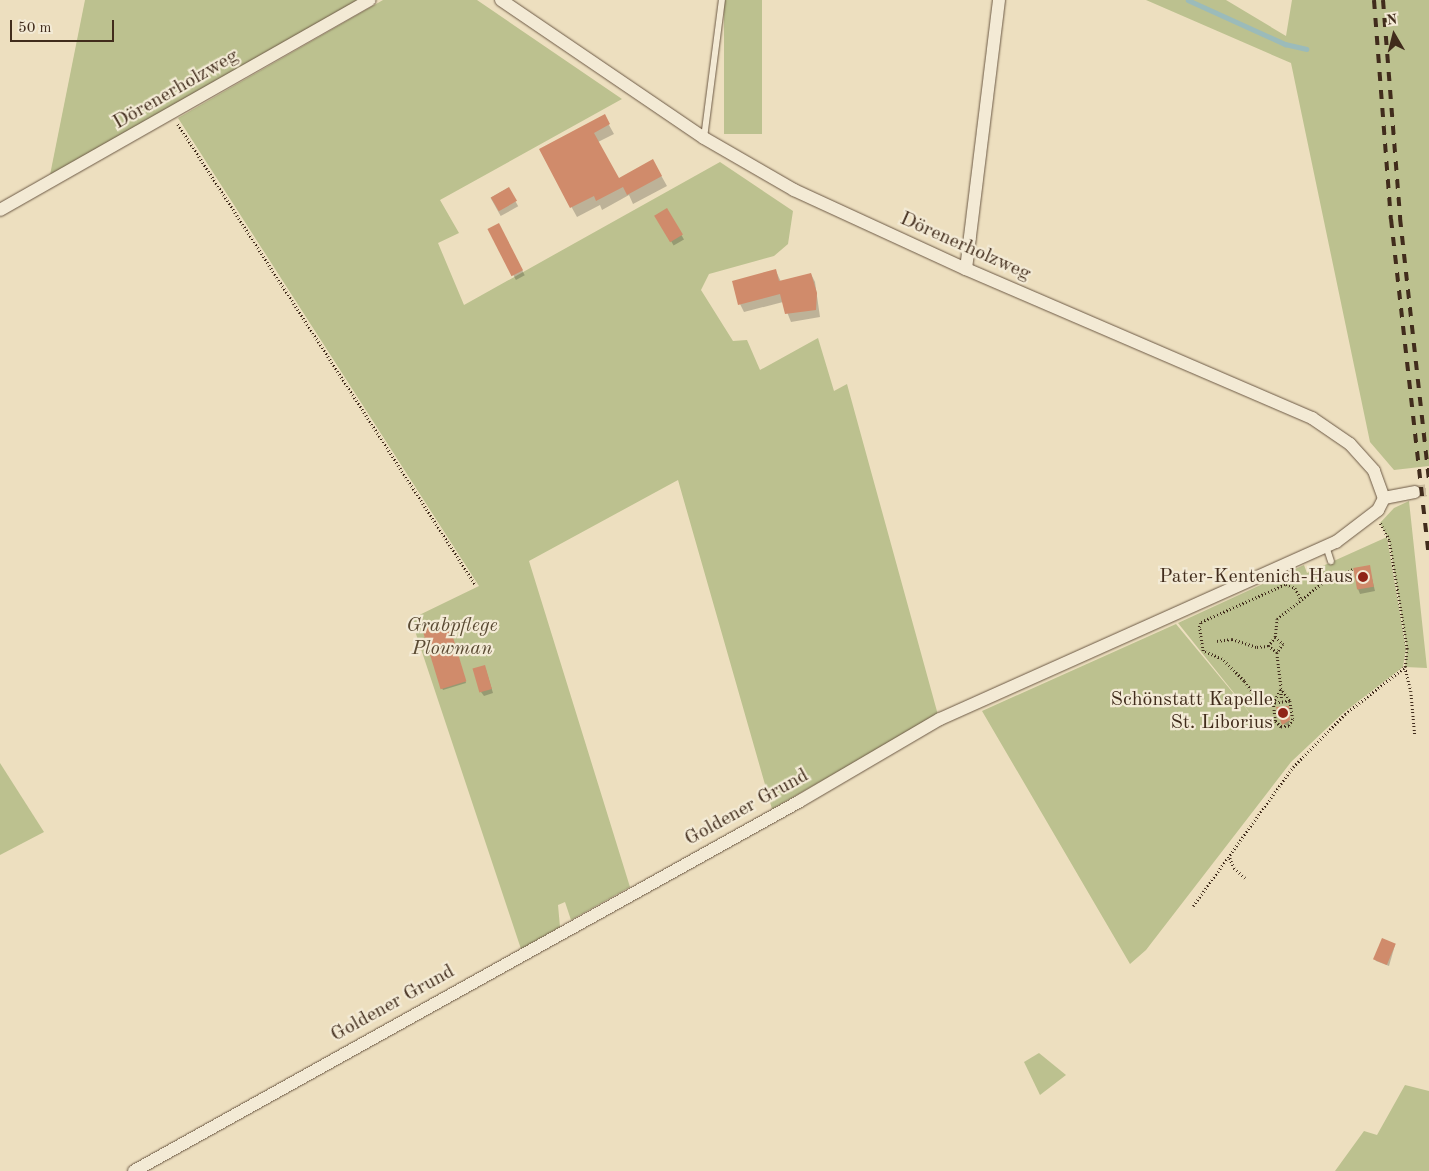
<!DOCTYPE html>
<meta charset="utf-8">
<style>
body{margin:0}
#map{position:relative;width:1429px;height:1171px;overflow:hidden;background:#eddfbf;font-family:"Old Standard TT",serif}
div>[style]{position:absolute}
.green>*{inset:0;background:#bcc18f;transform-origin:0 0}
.shadow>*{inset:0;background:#0003;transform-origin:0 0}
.stream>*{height:4.5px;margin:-2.25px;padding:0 2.25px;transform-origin:2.25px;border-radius:2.25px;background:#9bbbba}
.building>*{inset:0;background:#d08b6b;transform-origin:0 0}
.street-tunnel>*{height:12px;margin-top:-6px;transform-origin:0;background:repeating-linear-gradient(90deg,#cbbb9e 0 12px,transparent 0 18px)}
.path>*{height:2.5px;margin-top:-1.25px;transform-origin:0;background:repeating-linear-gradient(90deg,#412c1c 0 1px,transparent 0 3.5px)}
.roads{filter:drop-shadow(0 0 1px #6c5945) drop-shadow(0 0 1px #6c5945)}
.lane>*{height:6px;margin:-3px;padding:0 3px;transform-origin:3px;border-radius:3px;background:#f3ead5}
.street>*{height:12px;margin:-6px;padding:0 6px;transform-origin:6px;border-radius:6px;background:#f3ead5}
.rail>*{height:4px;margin-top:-2px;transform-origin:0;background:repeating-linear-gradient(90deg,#412c1c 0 9px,transparent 0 18px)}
.dots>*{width:14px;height:14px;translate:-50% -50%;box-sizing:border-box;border:2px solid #f3ead5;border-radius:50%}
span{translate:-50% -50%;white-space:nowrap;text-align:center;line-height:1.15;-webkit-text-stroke:4.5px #f3ead5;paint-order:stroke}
.street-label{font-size:20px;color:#412c1c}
.poi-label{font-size:20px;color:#412c1c}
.right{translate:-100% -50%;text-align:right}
.park-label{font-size:20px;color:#5a4a33;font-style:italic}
.north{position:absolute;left:1369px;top:10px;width:50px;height:50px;-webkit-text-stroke:4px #f3ead5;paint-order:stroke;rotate:352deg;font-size:14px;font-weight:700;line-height:20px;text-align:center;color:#412c1c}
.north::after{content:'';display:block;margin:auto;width:18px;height:22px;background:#412c1c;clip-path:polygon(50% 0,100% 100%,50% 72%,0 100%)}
.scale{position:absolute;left:10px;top:20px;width:104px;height:22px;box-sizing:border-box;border:2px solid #412c1c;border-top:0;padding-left:6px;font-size:15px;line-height:18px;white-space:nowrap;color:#412c1c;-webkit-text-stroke:4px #f3ead5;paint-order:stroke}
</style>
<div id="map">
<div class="green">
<div style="clip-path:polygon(85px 0,361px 0,50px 175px)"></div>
<div style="clip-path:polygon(383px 0,477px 0,622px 99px,440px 200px,459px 233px,438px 243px,464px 305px,720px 162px,793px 211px,788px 244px,774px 256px,709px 274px,701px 290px,733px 341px,747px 340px,760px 370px,818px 338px,834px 391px,847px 384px,938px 715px,772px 809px,678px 480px,529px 561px,630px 887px,571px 920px,565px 902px,558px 905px,560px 927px,521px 949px,411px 619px,479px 586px,178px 118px)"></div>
<div style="left:724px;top:0;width:38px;height:134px"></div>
<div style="clip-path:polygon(1146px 0,1226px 0,1286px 36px,1292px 0,1429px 0,1429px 466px,1394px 470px,1370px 442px,1291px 63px)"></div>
<div style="clip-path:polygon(1409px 501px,1427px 668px,1405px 667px,1407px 649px,1389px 540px,1380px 523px,1394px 508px)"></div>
<div style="clip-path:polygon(1387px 537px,1406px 649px,1403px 667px,1343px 713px,1291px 762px,1146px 950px,1130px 964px,982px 711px,1176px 624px,1258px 723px,1178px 623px,1304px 565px,1307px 573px)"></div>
<div style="clip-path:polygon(0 763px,44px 832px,0 855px)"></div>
<div style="clip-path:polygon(1039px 1053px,1066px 1075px,1040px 1095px,1024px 1062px)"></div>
<div style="clip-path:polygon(1405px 1085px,1429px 1091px,1429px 1171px,1335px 1171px,1364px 1131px,1377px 1135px)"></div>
</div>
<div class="shadow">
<div style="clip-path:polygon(604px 116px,614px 134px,598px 142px,619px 180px,653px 161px,667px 186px,633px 204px,629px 195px,602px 210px,600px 205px,577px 217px,540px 150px)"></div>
<div style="left:508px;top:188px;width:21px;height:20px;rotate:61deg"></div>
<div style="left:667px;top:210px;width:34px;height:12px;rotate:60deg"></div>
<div style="left:498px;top:225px;width:57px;height:10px;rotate:62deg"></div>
<div style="clip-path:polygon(776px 271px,781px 282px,811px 274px,815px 282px,820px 317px,791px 322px,783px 302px,744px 312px,740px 304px)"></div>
<div style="clip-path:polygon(1369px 566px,1375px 591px,1360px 594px,1358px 589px)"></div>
<div style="clip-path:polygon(448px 624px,466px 683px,443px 690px,442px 688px)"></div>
<div style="clip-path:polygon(486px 670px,493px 693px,484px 696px,481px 692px)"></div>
<div style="clip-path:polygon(1278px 708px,1289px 709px,1289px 726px,1281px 723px)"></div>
<div style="clip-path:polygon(1395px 945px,1389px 966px,1376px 961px,1375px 959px)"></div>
</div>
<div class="stream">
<div style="left:1188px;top:0;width:107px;rotate:24.4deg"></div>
<div style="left:1285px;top:44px;width:22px;rotate:13deg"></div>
</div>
<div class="building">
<div style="clip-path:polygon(605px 114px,610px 124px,594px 133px,619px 178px,653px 159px,662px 176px,627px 195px,623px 187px,596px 201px,594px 196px,570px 208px,539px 149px)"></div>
<div style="left:509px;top:187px;width:16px;height:21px;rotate:60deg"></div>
<div style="left:667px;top:208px;width:31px;height:15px;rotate:59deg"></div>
<div style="left:499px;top:223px;width:53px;height:13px;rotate:63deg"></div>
<div style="clip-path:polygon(776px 269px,779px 281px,811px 273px,817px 293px,816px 310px,785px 314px,780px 294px,738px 305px,732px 281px)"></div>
<div style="left:1370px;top:565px;width:22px;height:17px;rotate:80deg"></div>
<div style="left:448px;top:621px;width:63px;height:27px;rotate:73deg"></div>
<div style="left:485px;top:665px;width:25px;height:13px;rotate:74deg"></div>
<div style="clip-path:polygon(1289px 706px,1290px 720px,1282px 725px,1276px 707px)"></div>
<div style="left:1382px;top:938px;width:15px;height:23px;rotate:23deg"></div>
</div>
<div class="street-tunnel">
<div style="left:1414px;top:492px;width:15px;rotate:-8deg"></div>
</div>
<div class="path">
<div style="left:178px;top:124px;width:548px;rotate:57.15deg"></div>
<div style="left:1326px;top:580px;width:7px"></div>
<div style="left:1333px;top:580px;width:23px;rotate:-29deg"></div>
<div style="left:1275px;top:637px;width:18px;rotate:-84deg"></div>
<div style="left:1277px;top:619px;width:63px;rotate:-38.5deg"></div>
<div style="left:1326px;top:580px;width:10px;rotate:-66deg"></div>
<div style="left:1217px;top:641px;width:15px;rotate:-8deg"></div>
<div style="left:1232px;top:639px;width:26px;rotate:18deg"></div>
<div style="left:1257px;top:647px;width:11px;rotate:-5deg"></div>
<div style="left:1277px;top:653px;width:11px;rotate:-142deg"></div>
<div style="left:1268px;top:646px;width:11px;rotate:-52deg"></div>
<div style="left:1275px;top:637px;width:11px;rotate:41deg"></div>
<div style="left:1283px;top:644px;width:11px;rotate:124deg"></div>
<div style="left:1277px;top:653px;width:35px;rotate:83deg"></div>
<div style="left:1281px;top:688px;width:16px;rotate:55deg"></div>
<div style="left:1290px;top:701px;width:18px;rotate:81deg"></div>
<div style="left:1293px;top:719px;width:8px;rotate:120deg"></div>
<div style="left:1289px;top:726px;width:8px;rotate:173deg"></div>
<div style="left:1281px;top:727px;width:8px;rotate:-135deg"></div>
<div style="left:1275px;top:721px;width:18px;rotate:-96deg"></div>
<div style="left:1273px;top:703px;width:17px;rotate:-62deg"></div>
<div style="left:1405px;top:667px;width:25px;rotate:76deg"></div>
<div style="left:1411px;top:691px;width:45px;rotate:84.9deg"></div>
<div style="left:1281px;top:690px;width:11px;rotate:85deg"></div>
<div style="left:1290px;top:701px;width:29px;rotate:172deg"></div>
<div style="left:1261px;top:705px;width:29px;rotate:-125deg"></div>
<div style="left:1244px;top:681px;width:31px;rotate:-135deg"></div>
<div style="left:1222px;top:659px;width:21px;rotate:-157deg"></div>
<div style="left:1203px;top:651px;width:24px;rotate:-99deg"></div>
<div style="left:1199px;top:627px;width:5px;rotate:-68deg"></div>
<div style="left:1201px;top:622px;width:93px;rotate:-24.1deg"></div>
<div style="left:1286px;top:584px;width:10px;rotate:24deg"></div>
<div style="left:1295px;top:588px;width:13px;rotate:61deg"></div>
<div style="left:1230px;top:858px;width:11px;rotate:68deg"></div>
<div style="left:1234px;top:868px;width:15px;rotate:42deg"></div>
<div style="left:1193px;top:906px;width:171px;rotate:-54.3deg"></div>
<div style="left:1293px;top:767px;width:74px;rotate:-45.5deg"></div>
<div style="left:1345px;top:714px;width:76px;rotate:-38.1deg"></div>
<div style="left:1405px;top:667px;width:18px;rotate:-84deg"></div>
<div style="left:1407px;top:649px;width:110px;rotate:-99.4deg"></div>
<div style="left:1389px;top:540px;width:19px;rotate:-118deg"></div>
</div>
<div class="roads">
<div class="lane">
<div style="left:704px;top:138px;width:139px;rotate:-82.6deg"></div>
<div style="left:1326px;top:546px;width:16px;rotate:72deg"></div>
</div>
<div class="street">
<div style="left:501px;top:0;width:245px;rotate:34.2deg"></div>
<div style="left:704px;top:138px;width:104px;rotate:30deg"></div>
<div style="left:794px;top:190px;width:189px;rotate:24.7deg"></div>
<div style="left:966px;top:269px;width:377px;rotate:23.3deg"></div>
<div style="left:1312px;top:418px;width:46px;rotate:34.4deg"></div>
<div style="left:1350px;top:444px;width:36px;rotate:48deg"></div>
<div style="left:1374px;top:471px;width:29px;rotate:70deg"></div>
<div style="left:0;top:210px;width:425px;rotate:-29.6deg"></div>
<div style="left:966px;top:269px;width:271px;rotate:-83deg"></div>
<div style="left:1384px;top:498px;width:31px;rotate:-11deg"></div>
<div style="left:134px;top:1171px;width:762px;rotate:-29.05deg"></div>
<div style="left:800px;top:801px;width:162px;rotate:-30.4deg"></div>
<div style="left:940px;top:719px;width:434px;rotate:-24.1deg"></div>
<div style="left:1336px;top:542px;width:53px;rotate:-37.3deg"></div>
<div style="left:1378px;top:510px;width:13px;rotate:-63deg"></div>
</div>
</div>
<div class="rail">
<div style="left:1374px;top:0;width:220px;rotate:85.6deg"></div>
<div style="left:1391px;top:219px;width:341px;rotate:83.6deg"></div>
<div style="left:1383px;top:0;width:219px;rotate:85.5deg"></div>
<div style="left:1400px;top:218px;width:266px;rotate:83.7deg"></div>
</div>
<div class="dots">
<div style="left:1363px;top:577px;background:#8f2418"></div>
<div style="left:1283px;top:713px;background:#8f2418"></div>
</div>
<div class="street-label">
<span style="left:176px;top:90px;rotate:-30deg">Dörenerholzweg</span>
<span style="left:965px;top:247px;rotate:24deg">Dörenerholzweg</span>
<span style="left:747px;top:808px;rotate:-29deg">Goldener Grund</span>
<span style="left:393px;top:1004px;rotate:-29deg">Goldener Grund</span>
</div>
<div class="poi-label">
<span class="right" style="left:1353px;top:577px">Pater-Kentenich-Haus</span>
<span class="right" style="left:1273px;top:712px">Schönstatt Kapelle<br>St. Liborius</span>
</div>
<div class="park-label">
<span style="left:452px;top:638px">Grabpflege<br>Plowman</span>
</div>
<div class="north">N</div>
<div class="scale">50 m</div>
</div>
